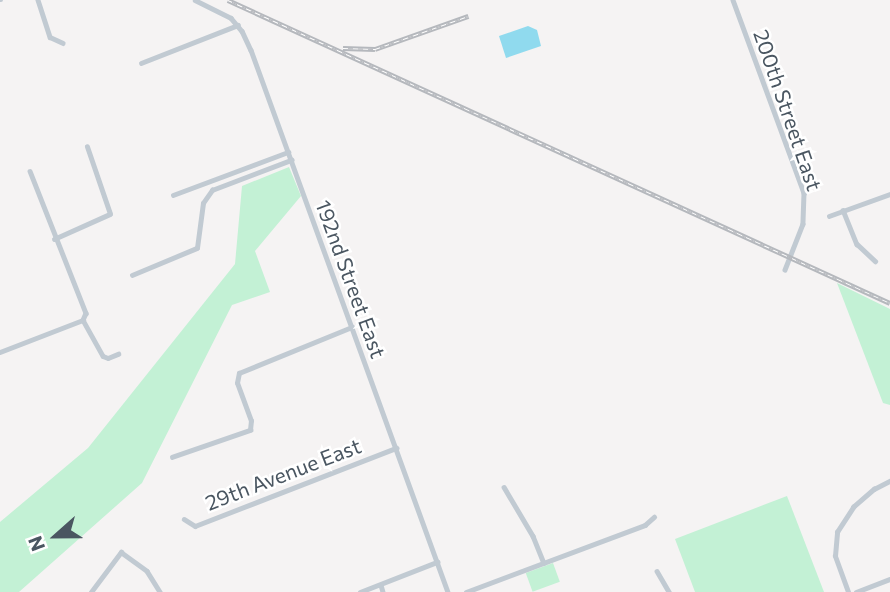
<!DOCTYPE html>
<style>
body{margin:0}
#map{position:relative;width:890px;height:592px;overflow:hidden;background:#f5f3f3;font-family:Commissioner,sans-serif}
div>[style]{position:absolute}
.green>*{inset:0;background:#c3f1d5;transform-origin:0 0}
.water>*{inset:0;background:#90daee}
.minor>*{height:4.5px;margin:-2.25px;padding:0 2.25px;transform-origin:2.25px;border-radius:2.25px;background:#c1cad2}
.rail>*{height:4.5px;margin-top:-2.25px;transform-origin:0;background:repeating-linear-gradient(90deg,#fff 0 5px,#b5b8bd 0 10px);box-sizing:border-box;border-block:2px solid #b5b8bd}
span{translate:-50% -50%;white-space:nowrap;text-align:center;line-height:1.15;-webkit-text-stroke:5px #fff;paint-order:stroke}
.street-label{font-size:21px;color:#4a5661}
.north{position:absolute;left:21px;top:501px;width:70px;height:70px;-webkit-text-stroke:5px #fff;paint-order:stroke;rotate:249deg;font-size:19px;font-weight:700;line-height:28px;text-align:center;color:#4a5661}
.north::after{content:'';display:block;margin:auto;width:24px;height:32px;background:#4a5661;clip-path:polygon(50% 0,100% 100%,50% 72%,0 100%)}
</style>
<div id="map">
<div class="green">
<div style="clip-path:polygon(289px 167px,301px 196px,255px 251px,270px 292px,232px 305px,142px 483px,19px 592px,0 592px,0 522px,88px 448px,235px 264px,242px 186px)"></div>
<div style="clip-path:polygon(837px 283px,890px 309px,890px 405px,883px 403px)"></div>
<div style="clip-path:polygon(787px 496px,824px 592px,695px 592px,675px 539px)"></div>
<div style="left:553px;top:563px;width:20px;height:29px;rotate:70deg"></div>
</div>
<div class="water">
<div style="clip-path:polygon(528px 26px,537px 30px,541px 46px,506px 58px,499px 36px)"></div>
</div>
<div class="minor">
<div style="left:0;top:0;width:1px"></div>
<div style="left:38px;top:0;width:39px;rotate:72deg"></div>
<div style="left:50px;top:37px;width:14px;rotate:25deg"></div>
<div style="left:195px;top:0;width:40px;rotate:26.6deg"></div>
<div style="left:231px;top:18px;width:17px;rotate:50deg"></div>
<div style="left:242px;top:31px;width:21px;rotate:65deg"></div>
<div style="left:251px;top:50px;width:577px;rotate:70.03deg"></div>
<div style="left:733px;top:0;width:206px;rotate:69.8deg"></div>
<div style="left:804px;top:193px;width:31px;rotate:92deg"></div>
<div style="left:803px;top:224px;width:49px;rotate:111.4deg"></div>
<div style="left:141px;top:63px;width:104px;rotate:-21.4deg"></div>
<div style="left:30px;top:171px;width:153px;rotate:68.5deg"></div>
<div style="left:86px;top:313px;width:8px;rotate:113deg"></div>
<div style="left:173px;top:195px;width:123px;rotate:-20.5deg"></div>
<div style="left:843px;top:210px;width:37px;rotate:68deg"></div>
<div style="left:857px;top:244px;width:25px;rotate:43deg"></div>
<div style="left:829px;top:216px;width:65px;rotate:-19.8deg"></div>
<div style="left:54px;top:239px;width:61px;rotate:-24.1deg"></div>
<div style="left:110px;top:214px;width:71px;rotate:-108.9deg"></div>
<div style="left:132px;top:275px;width:70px;rotate:-22.6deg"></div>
<div style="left:197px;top:248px;width:45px;rotate:-82.4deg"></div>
<div style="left:203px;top:203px;width:16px;rotate:-55deg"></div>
<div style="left:212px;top:190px;width:85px;rotate:-20.8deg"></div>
<div style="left:83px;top:320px;width:41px;rotate:60.9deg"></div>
<div style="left:103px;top:356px;width:5px;rotate:22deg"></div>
<div style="left:108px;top:358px;width:11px;rotate:-22deg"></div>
<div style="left:0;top:352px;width:89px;rotate:-21.1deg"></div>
<div style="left:172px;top:457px;width:83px;rotate:-19.1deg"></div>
<div style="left:250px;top:430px;width:9px;rotate:-84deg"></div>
<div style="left:251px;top:421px;width:40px;rotate:-110.2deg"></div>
<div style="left:237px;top:383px;width:10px;rotate:-79deg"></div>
<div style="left:239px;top:373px;width:122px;rotate:-22.2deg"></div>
<div style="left:504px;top:487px;width:57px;rotate:59.4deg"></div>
<div style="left:533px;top:536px;width:29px;rotate:68deg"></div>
<div style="left:184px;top:519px;width:13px;rotate:32deg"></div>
<div style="left:195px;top:526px;width:216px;rotate:-21.2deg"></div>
<div style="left:657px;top:571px;width:24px;rotate:60deg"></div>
<div style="left:381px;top:585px;width:7px;rotate:74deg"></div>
<div style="left:91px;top:592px;width:50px;rotate:-53.1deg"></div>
<div style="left:121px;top:552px;width:32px;rotate:36deg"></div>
<div style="left:147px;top:571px;width:25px;rotate:58deg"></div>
<div style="left:360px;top:592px;width:83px;rotate:-21.3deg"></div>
<div style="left:466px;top:592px;width:191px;rotate:-20.5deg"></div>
<div style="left:645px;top:525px;width:12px;rotate:-42deg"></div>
<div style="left:848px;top:592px;width:38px;rotate:-110deg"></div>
<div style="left:835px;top:556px;width:24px;rotate:-85deg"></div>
<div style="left:837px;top:532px;width:30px;rotate:-57deg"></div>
<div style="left:853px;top:507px;width:28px;rotate:-41deg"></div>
<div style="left:874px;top:489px;width:18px;rotate:-27deg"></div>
<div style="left:856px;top:592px;width:36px;rotate:-21deg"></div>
</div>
<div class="rail">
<div style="left:228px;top:0;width:728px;rotate:24.59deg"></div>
<div style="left:343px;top:48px;width:32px;rotate:2deg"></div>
<div style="left:375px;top:49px;width:99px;rotate:-19.5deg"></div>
</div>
<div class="street-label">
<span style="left:788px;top:110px;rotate:71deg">200th Street East</span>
<span style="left:351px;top:279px;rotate:70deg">192nd Street East</span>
<span style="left:283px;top:474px;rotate:-21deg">29th Avenue East</span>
</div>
<div class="north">N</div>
</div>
